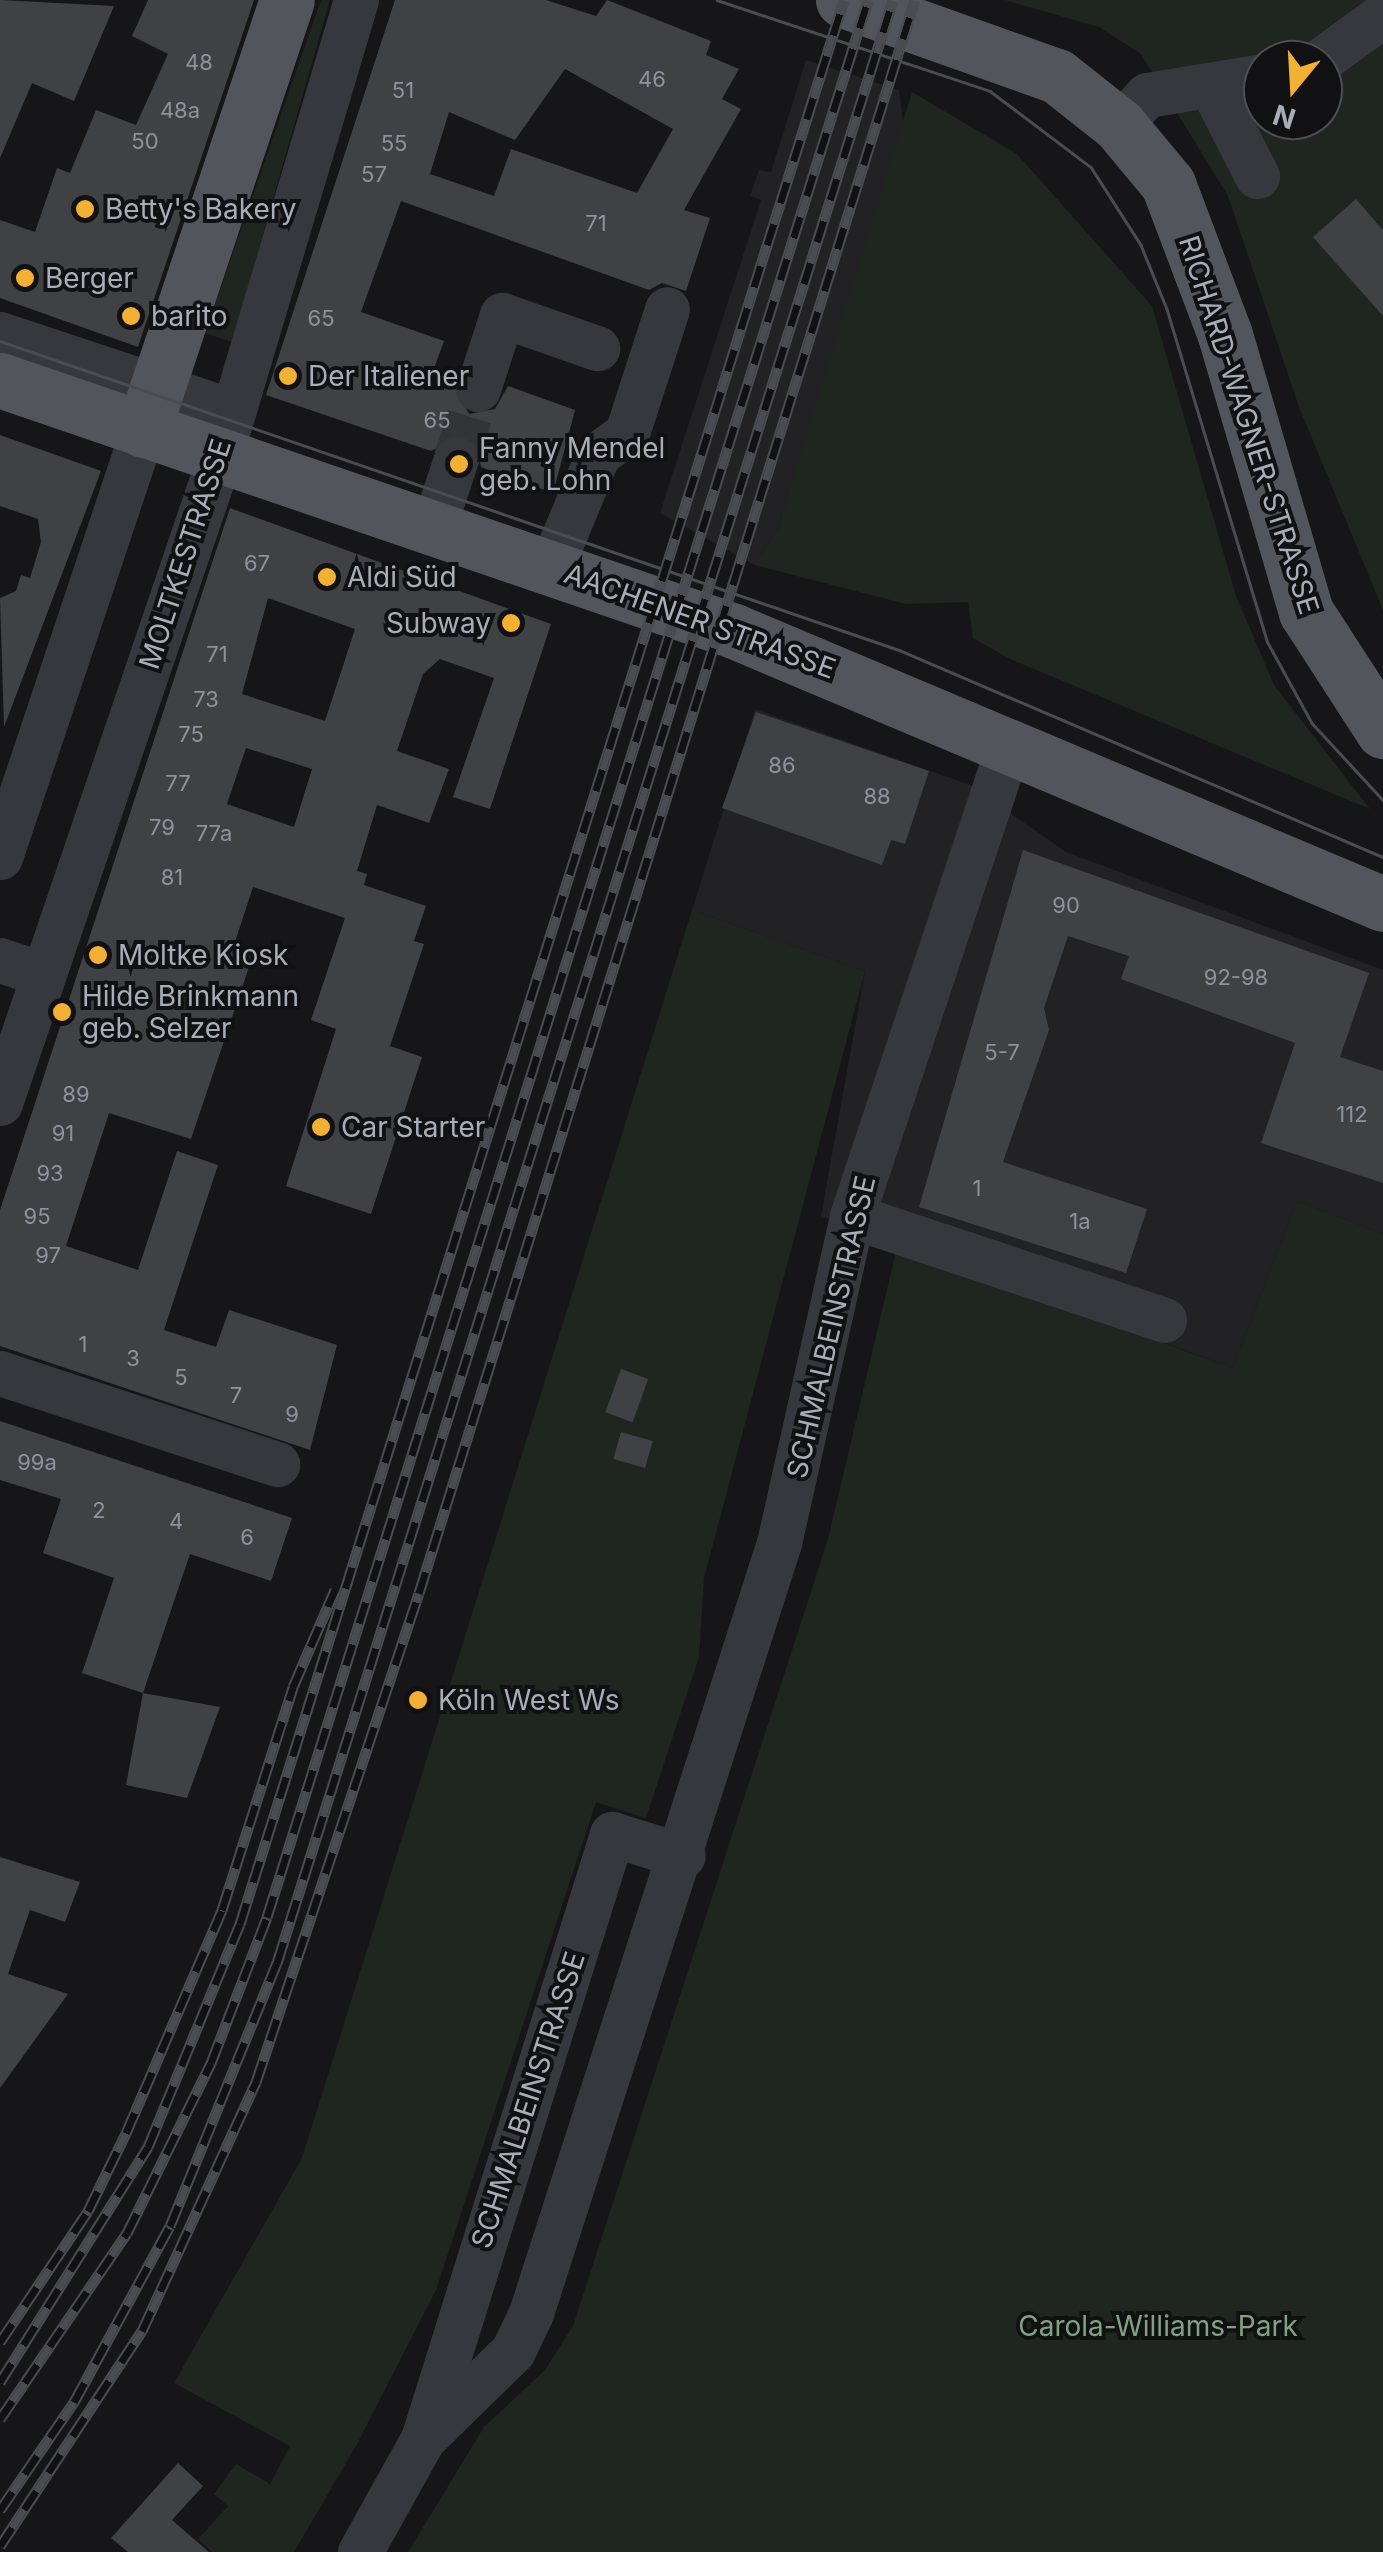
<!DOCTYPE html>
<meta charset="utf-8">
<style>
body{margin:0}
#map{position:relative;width:1383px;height:2552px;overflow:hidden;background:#161618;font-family:Inter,sans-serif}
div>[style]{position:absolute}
.built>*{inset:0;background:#222225}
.green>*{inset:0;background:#1e261f}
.building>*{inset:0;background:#404145;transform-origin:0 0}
.minor-tunnel>*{height:45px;margin-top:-22.5px;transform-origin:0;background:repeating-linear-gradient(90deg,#333438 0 45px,transparent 0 67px)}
.minor>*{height:45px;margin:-22.5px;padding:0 22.5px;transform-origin:22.5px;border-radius:22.5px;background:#37383d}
.major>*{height:55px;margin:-27.5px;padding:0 27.5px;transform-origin:27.5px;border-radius:27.5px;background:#53555c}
.tram>*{height:2.5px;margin:-1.25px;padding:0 1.25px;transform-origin:1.25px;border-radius:1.25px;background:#4a4c52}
.rail>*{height:11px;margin-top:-5.5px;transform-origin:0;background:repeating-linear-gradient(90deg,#111113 0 22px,#4a4c52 0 44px);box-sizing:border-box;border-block:2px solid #4a4c52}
.dots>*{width:28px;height:28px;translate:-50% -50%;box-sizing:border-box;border:5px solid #111113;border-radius:50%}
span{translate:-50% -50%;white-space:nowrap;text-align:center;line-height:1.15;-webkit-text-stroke:8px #111113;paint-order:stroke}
.number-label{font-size:22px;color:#8e929b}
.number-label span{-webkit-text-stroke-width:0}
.poi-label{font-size:28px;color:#a8adb8}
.left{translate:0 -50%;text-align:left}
.right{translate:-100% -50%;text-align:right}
.street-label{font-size:28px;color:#a8adb8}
.park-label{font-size:28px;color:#7fa381}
.north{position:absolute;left:1243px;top:40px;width:100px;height:100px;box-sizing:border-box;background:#111113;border:2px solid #4d4f55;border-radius:50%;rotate:198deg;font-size:28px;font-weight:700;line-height:40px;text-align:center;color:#a8adb8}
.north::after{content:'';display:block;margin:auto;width:35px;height:45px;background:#f2b134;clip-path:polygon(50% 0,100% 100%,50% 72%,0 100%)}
</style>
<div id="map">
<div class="built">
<div style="clip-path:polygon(806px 60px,899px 90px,904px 128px,778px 528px,754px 565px,660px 513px,761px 200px,750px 196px,759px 170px,771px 172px)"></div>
<div style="clip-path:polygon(755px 709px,970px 785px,1066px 852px,1383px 970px,1383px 1234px,1297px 1201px,1233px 1368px,821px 1216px,865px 971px,692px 910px)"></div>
</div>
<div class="green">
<div style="clip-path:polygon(321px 0,330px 0,232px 342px,205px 333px)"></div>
<div style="clip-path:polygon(evenodd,1005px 0,1383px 0,1383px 610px,1299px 407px,1228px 196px,1141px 54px,1099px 27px,1005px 0,1263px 60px,1323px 60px,1323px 120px,1263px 120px,1263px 60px)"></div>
<div style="clip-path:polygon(912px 92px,1017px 154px,1152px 306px,1236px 596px,1274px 685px,1370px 809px,1010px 659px,973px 638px,968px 602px,906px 604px,754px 565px,778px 528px)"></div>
<div style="clip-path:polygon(692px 910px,865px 971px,704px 1578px,699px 1657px,646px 1818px,596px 1802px,436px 2290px,356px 2446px,294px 2552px,212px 2552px,198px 2539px,228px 2506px,214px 2494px,236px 2464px,270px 2484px,290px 2446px,174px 2383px,302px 2158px)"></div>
<div style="clip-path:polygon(1297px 1201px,1383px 1234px,1383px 2552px,408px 2552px,484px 2427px,545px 2370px,573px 2326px,828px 1539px,897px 1247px,1233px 1368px)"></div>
</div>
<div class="building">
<div style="clip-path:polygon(0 0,114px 6px,74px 101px,32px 83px,0 158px)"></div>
<div style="clip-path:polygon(148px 0,254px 0,138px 347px,0 298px,0 220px,35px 232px,57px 168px,70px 173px,96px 110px,136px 125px,168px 54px,132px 36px)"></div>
<div style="clip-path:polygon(evenodd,395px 0,546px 0,596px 16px,607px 0,711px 41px,706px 55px,739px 69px,722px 99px,741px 109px,684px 210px,710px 218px,686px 291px,662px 283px,649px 290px,401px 201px,361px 312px,444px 341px,432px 374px,453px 381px,469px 414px,495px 409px,508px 386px,575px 410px,553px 493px,481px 467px,476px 442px,463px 434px,431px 451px,266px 395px,395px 0,565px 69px,673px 129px,637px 193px,511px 149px,494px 196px,430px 174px,449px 112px,515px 140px,565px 69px)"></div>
<div style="clip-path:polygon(1356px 199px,1383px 230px,1383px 316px,1313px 237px)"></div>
<div style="clip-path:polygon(0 435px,101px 471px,4px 727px,0 598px,16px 591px,21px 575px,30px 578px,41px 542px,38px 519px,0 506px)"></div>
<div style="clip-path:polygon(evenodd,230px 508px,551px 624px,490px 809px,453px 797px,494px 678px,440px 659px,423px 674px,397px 751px,449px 769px,429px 823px,377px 805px,357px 871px,367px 874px,364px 885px,426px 906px,414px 941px,424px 944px,390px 1046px,422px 1057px,371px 1214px,286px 1186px,336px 1029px,311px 1020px,345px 918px,253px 887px,233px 948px,253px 955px,191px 1139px,109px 1113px,66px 1246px,138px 1270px,177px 1151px,218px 1165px,164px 1330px,216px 1347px,229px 1310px,337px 1345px,310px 1450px,0 1346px,0 1210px,230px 508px,268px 598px,355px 629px,325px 721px,242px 694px,268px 598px,230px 508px,246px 748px,312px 769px,294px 827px,227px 804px,246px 748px)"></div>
<div style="clip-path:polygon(756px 712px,929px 771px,905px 844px,891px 840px,882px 865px,722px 808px)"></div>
<div style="clip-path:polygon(1023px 850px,1369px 973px,1340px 1057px,1383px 1071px,1383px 1183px,1261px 1143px,1295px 1043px,1121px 979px,1129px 956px,1068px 936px,1044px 1008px,1049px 1030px,1003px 1162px,1147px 1209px,1126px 1273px,919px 1207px)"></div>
<div style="left:621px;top:1369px;width:29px;height:46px;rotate:20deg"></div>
<div style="clip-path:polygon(0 1421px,292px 1518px,271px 1581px,190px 1554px,143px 1693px,82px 1673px,114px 1578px,43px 1553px,61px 1499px,0 1480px)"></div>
<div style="left:621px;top:1432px;width:33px;height:28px;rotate:16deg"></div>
<div style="clip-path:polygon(143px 1693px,220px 1707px,187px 1798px,126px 1785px)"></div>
<div style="clip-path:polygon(0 1857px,80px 1882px,65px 1922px,30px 1910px,8px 1974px,68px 1994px,0 2088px)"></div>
<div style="clip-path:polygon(178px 2463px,203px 2486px,172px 2520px,209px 2552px,128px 2552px,111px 2538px)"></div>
</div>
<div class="minor-tunnel">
<div style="left:456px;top:459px;width:73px;rotate:-72.6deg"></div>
</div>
<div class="minor">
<div style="left:1321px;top:60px;width:77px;rotate:-36deg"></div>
<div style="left:1212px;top:88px;width:99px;rotate:62.9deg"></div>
<div style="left:1119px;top:125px;width:41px;rotate:-47deg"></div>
<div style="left:1147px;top:95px;width:118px;rotate:-9.3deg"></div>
<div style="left:0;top:334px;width:243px;rotate:18.4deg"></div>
<div style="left:478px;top:389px;width:78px;rotate:-72deg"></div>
<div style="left:502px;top:315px;width:101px;rotate:19.2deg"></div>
<div style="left:433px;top:528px;width:73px;rotate:-71.6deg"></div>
<div style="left:551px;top:567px;width:122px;rotate:-67.4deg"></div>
<div style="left:598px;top:454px;width:36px;rotate:-36deg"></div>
<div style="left:627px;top:433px;width:130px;rotate:-72.1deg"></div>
<div style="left:0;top:857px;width:450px;rotate:-71.5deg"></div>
<div style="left:0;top:960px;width:44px;rotate:18.4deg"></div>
<div style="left:0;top:1103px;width:683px;rotate:-71.22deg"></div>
<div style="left:220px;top:456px;width:476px;rotate:-73.4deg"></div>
<div style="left:852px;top:1216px;width:329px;rotate:18.4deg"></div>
<div style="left:0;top:1373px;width:292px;rotate:18.2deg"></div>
<div style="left:423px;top:2439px;width:126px;rotate:-44.4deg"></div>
<div style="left:513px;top:2351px;width:42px;rotate:-64.7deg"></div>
<div style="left:531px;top:2313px;width:809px;rotate:-72.15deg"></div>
<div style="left:779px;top:1543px;width:335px;rotate:-77.4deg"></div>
<div style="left:852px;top:1216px;width:498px;rotate:-71.6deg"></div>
<div style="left:360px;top:2552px;width:129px;rotate:-60.9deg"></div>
<div style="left:423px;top:2439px;width:634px;rotate:-72.65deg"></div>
<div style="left:612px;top:1834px;width:74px;rotate:17.2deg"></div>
</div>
<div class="major">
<div style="left:843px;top:0;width:227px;rotate:19.6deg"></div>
<div style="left:1057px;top:76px;width:79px;rotate:38.3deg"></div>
<div style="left:1119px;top:125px;width:77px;rotate:50.3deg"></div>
<div style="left:1168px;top:184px;width:161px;rotate:69.3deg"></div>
<div style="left:1225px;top:335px;width:289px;rotate:73.7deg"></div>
<div style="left:1306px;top:612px;width:142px;rotate:57.1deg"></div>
<div style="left:0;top:380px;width:776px;rotate:18.88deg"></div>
<div style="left:734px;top:631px;width:704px;rotate:22.81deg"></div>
<div style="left:143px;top:430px;width:453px;rotate:-71.5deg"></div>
</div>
<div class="tram">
<div style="left:717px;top:0;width:288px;rotate:18.4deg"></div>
<div style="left:990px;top:91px;width:126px;rotate:37deg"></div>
<div style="left:1091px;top:167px;width:93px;rotate:57.3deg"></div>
<div style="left:1141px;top:245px;width:69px;rotate:67.9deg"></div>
<div style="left:1167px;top:309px;width:347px;rotate:73.2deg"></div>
<div style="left:1267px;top:641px;width:94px;rotate:61.2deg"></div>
<div style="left:1312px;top:723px;width:105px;rotate:47.3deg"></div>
<div style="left:0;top:341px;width:951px;rotate:18.97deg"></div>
<div style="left:899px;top:650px;width:526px;rotate:23.16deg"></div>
</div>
<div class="rail">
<div style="left:0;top:2342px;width:158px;rotate:-56.1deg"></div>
<div style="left:88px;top:2211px;width:87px;rotate:-64deg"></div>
<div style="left:126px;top:2133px;width:243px;rotate:-66.7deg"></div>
<div style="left:222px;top:1910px;width:234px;rotate:-72.3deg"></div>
<div style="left:293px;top:1687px;width:106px;rotate:-66.6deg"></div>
<div style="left:0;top:2382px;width:278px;rotate:-57.8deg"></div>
<div style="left:148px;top:2147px;width:241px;rotate:-67.6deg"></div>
<div style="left:240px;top:1924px;width:2017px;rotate:-72.57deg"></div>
<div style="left:0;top:2419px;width:225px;rotate:-55.7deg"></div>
<div style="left:127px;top:2233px;width:190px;rotate:-63.7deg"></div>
<div style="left:211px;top:2063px;width:156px;rotate:-69deg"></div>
<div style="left:267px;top:1917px;width:2009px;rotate:-72.59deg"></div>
<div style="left:0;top:2510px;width:131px;rotate:-55.6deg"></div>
<div style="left:74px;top:2402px;width:200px;rotate:-61.4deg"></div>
<div style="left:170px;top:2226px;width:284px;rotate:-67.9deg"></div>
<div style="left:277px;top:1963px;width:2057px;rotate:-72.58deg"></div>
<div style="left:0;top:2546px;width:258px;rotate:-56.6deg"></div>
<div style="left:142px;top:2331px;width:274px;rotate:-65.4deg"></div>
<div style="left:256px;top:2082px;width:515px;rotate:-71.57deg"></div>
<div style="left:419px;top:1593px;width:1668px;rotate:-72.71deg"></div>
</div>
<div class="dots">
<div style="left:85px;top:209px;background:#f2b134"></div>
<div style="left:25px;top:278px;background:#f2b134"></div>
<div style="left:131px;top:316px;background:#f2b134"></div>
<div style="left:288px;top:376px;background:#f2b134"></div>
<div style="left:459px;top:464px;background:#f2b134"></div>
<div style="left:327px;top:577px;background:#f2b134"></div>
<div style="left:511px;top:623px;background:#f2b134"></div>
<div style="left:98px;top:955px;background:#f2b134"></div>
<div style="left:62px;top:1012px;background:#f2b134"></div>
<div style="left:321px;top:1127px;background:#f2b134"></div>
<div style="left:418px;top:1700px;background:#f2b134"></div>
</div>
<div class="number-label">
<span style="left:199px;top:63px">48</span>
<span style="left:652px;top:80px">46</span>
<span style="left:403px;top:91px">51</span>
<span style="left:180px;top:111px">48a</span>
<span style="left:145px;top:142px">50</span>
<span style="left:394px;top:144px">55</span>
<span style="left:374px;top:175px">57</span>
<span style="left:596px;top:224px">71</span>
<span style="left:321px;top:319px">65</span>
<span style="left:437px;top:421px">65</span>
<span style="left:257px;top:564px">67</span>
<span style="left:217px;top:655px">71</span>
<span style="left:206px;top:700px">73</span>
<span style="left:191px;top:735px">75</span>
<span style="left:782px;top:766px">86</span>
<span style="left:178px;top:784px">77</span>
<span style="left:877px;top:797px">88</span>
<span style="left:162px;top:828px">79</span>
<span style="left:214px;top:834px">77a</span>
<span style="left:172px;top:878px">81</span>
<span style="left:1066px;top:906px">90</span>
<span style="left:1236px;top:978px">92-98</span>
<span style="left:1002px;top:1053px">5-7</span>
<span style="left:76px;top:1095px">89</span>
<span style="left:1352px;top:1115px">112</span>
<span style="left:63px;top:1134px">91</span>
<span style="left:50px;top:1174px">93</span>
<span style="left:977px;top:1189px">1</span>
<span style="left:37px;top:1217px">95</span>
<span style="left:1080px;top:1222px">1a</span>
<span style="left:48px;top:1256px">97</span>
<span style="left:83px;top:1345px">1</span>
<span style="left:133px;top:1359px">3</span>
<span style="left:181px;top:1378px">5</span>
<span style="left:236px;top:1396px">7</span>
<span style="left:292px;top:1415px">9</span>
<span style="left:37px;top:1463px">99a</span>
<span style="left:99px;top:1511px">2</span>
<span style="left:176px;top:1522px">4</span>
<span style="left:247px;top:1538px">6</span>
</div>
<div class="poi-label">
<span class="left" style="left:105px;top:209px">Betty's Bakery</span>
<span class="left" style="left:45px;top:278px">Berger</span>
<span class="left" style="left:151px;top:316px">barito</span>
<span class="left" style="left:308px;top:376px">Der Italiener</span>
<span class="left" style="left:479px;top:464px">Fanny Mendel<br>geb. Lohn</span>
<span class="left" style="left:347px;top:577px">Aldi Süd</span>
<span class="right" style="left:491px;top:623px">Subway</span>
<span class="left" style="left:118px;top:955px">Moltke Kiosk</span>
<span class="left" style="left:82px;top:1012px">Hilde Brinkmann<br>geb. Selzer</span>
<span class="left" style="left:341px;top:1127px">Car Starter</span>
<span class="left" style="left:438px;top:1700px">Köln West Ws</span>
</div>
<div class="street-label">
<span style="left:1249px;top:425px;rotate:72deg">RICHARD-WAGNER-STRASSE</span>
<span style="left:185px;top:554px;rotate:-72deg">MOLTKESTRASSE</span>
<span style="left:700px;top:621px;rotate:20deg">AACHENER STRASSE</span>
<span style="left:831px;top:1327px;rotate:-77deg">SCHMALBEINSTRASSE</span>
<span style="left:528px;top:2100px;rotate:-72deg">SCHMALBEINSTRASSE</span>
</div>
<div class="park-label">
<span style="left:1158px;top:2326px">Carola-Williams-Park</span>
</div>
<div class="north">N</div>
</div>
